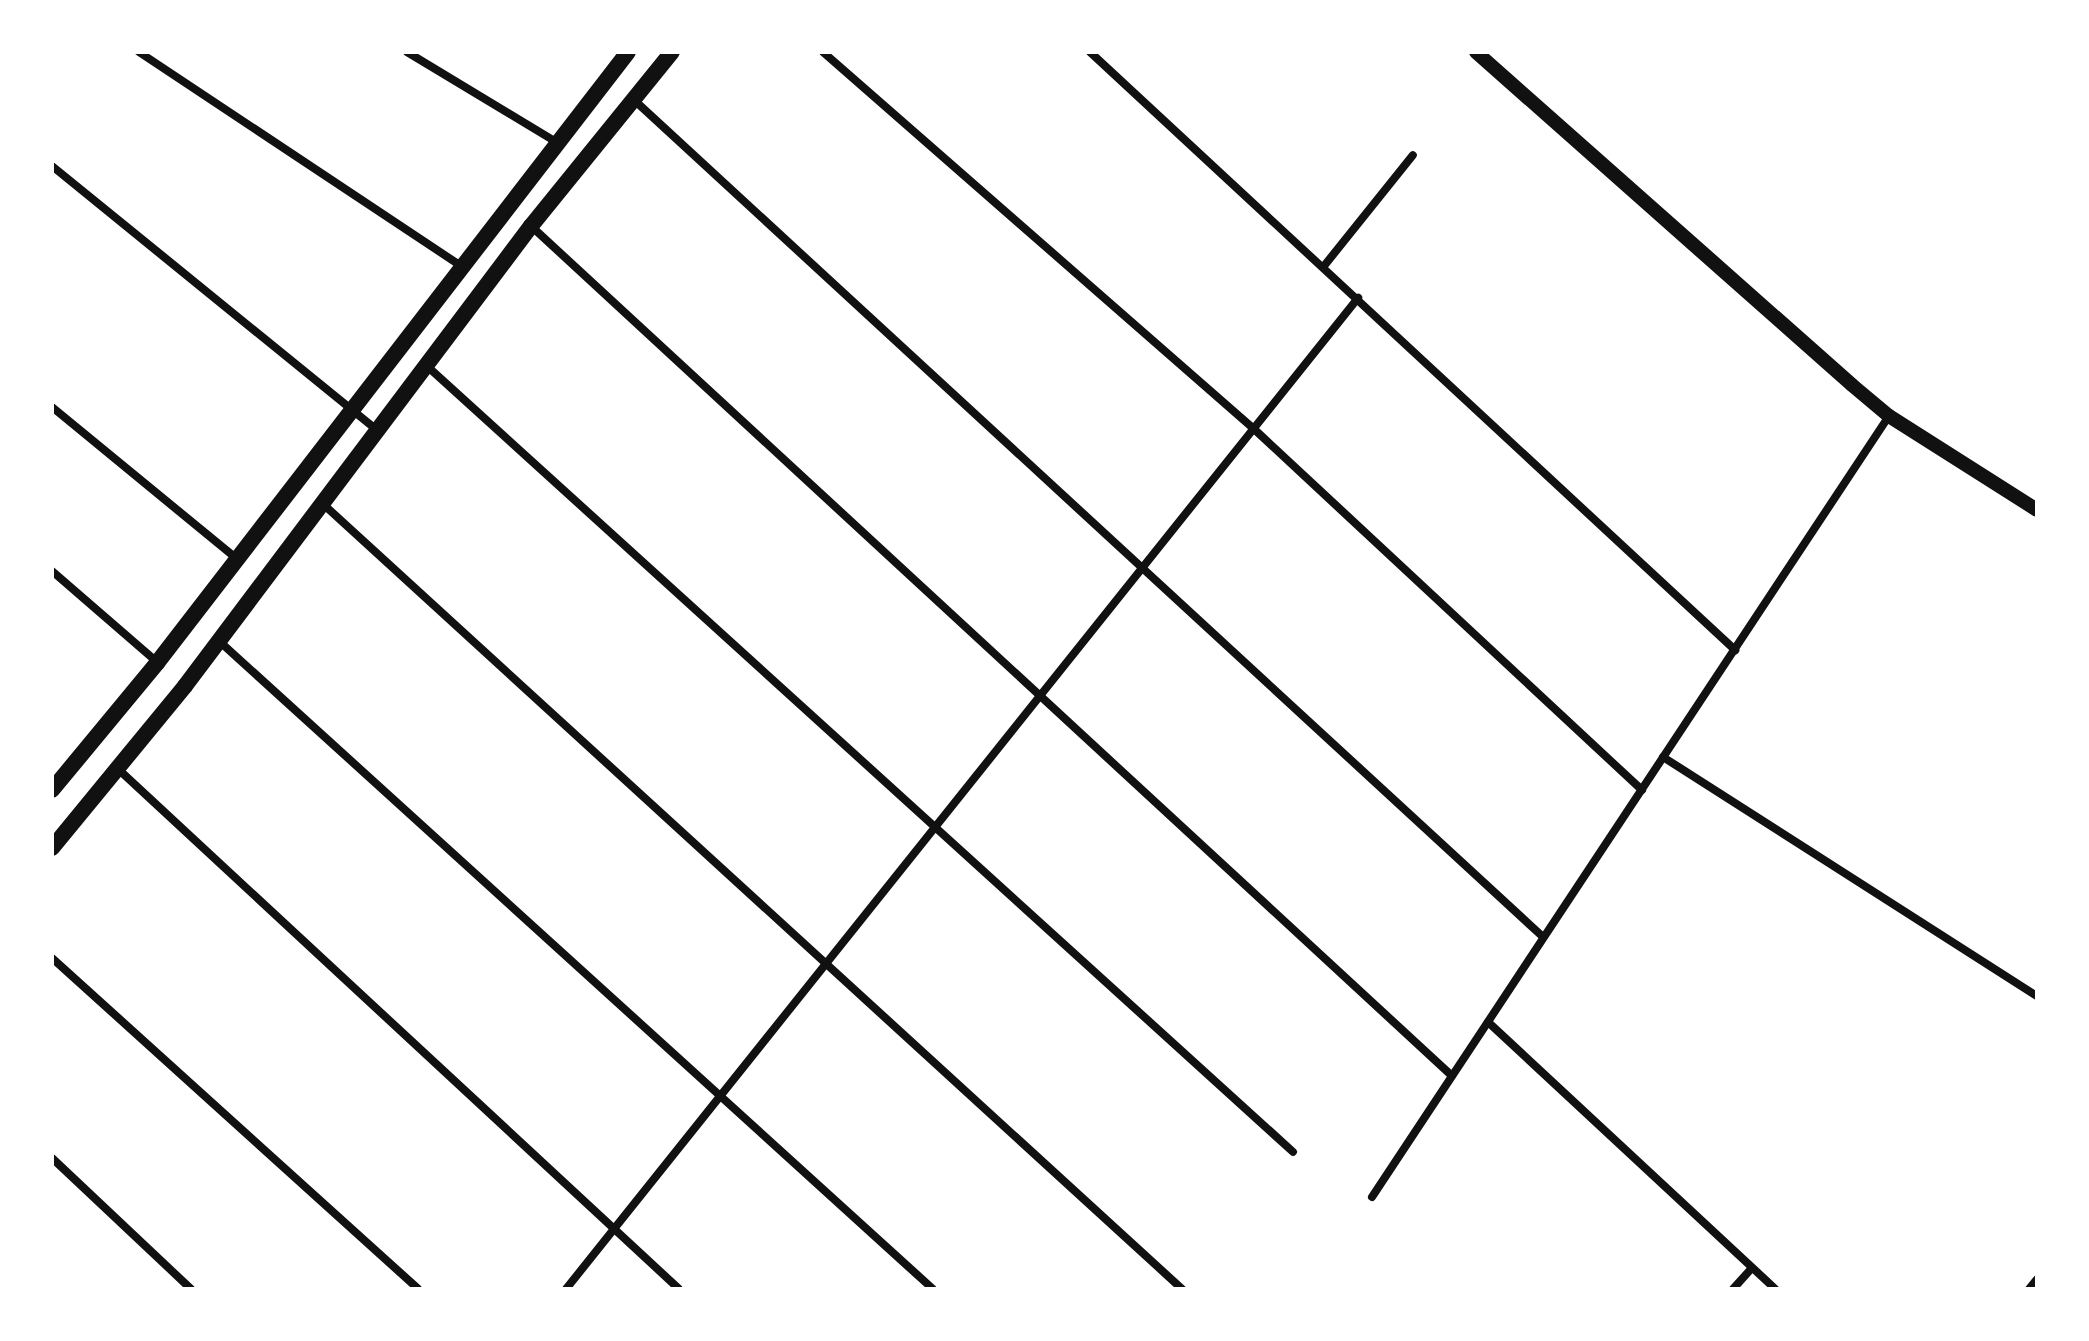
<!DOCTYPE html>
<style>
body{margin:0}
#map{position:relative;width:2089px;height:1341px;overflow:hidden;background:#fff;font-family:"Roboto Serif",serif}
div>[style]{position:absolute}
.minor>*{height:8px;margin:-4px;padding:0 4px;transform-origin:4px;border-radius:4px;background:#111}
.tertiary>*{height:14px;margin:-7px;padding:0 7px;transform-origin:7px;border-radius:7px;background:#111}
.secondary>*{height:16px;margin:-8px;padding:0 8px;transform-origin:8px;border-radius:8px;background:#111}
span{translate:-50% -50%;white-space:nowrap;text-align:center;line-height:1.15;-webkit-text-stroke:7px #fff;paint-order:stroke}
.frame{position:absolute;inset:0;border:54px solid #fff;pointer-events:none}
</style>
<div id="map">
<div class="minor">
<div style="left:139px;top:52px;width:387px;rotate:33.6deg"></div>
<div style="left:407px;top:52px;width:176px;rotate:31.1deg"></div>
<div style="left:823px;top:52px;width:573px;rotate:41.18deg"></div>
<div style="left:1254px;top:429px;width:530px;rotate:42.94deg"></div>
<div style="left:1090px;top:52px;width:880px;rotate:42.83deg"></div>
<div style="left:633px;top:99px;width:1237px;rotate:42.64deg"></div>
<div style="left:52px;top:166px;width:420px;rotate:39.1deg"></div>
<div style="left:531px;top:226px;width:1253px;rotate:42.7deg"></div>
<div style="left:1324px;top:266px;width:142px;rotate:-51.3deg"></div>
<div style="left:428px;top:367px;width:1168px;rotate:42.22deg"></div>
<div style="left:52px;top:407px;width:239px;rotate:39.4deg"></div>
<div style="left:323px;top:504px;width:1164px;rotate:42.42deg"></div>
<div style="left:52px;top:571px;width:139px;rotate:40.9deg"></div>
<div style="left:219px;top:641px;width:964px;rotate:42.23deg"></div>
<div style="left:1663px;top:757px;width:444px;rotate:32.6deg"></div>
<div style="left:117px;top:768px;width:766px;rotate:42.83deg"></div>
<div style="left:52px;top:958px;width:493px;rotate:42.1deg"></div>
<div style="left:1488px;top:1022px;width:392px;rotate:42.9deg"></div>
<div style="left:52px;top:1158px;width:191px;rotate:43.3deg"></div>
<div style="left:1372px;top:1197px;width:937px;rotate:-56.5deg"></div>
<div style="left:566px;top:1289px;width:1269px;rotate:-51.37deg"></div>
<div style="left:1733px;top:1289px;width:28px;rotate:-48deg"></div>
<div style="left:2029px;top:1289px;width:13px;rotate:-51deg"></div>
</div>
<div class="tertiary">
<div style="left:1476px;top:52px;width:502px;rotate:41.53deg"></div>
<div style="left:1852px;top:385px;width:48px;rotate:40deg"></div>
<div style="left:1889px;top:416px;width:175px;rotate:32.4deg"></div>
</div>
<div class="secondary">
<div style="left:52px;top:790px;width:165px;rotate:-50.4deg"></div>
<div style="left:157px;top:663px;width:771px;rotate:-52.37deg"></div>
<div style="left:52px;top:848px;width:210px;rotate:-50.6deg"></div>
<div style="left:185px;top:686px;width:576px;rotate:-53.05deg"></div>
<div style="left:531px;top:226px;width:224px;rotate:-51deg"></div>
</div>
<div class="frame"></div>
</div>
